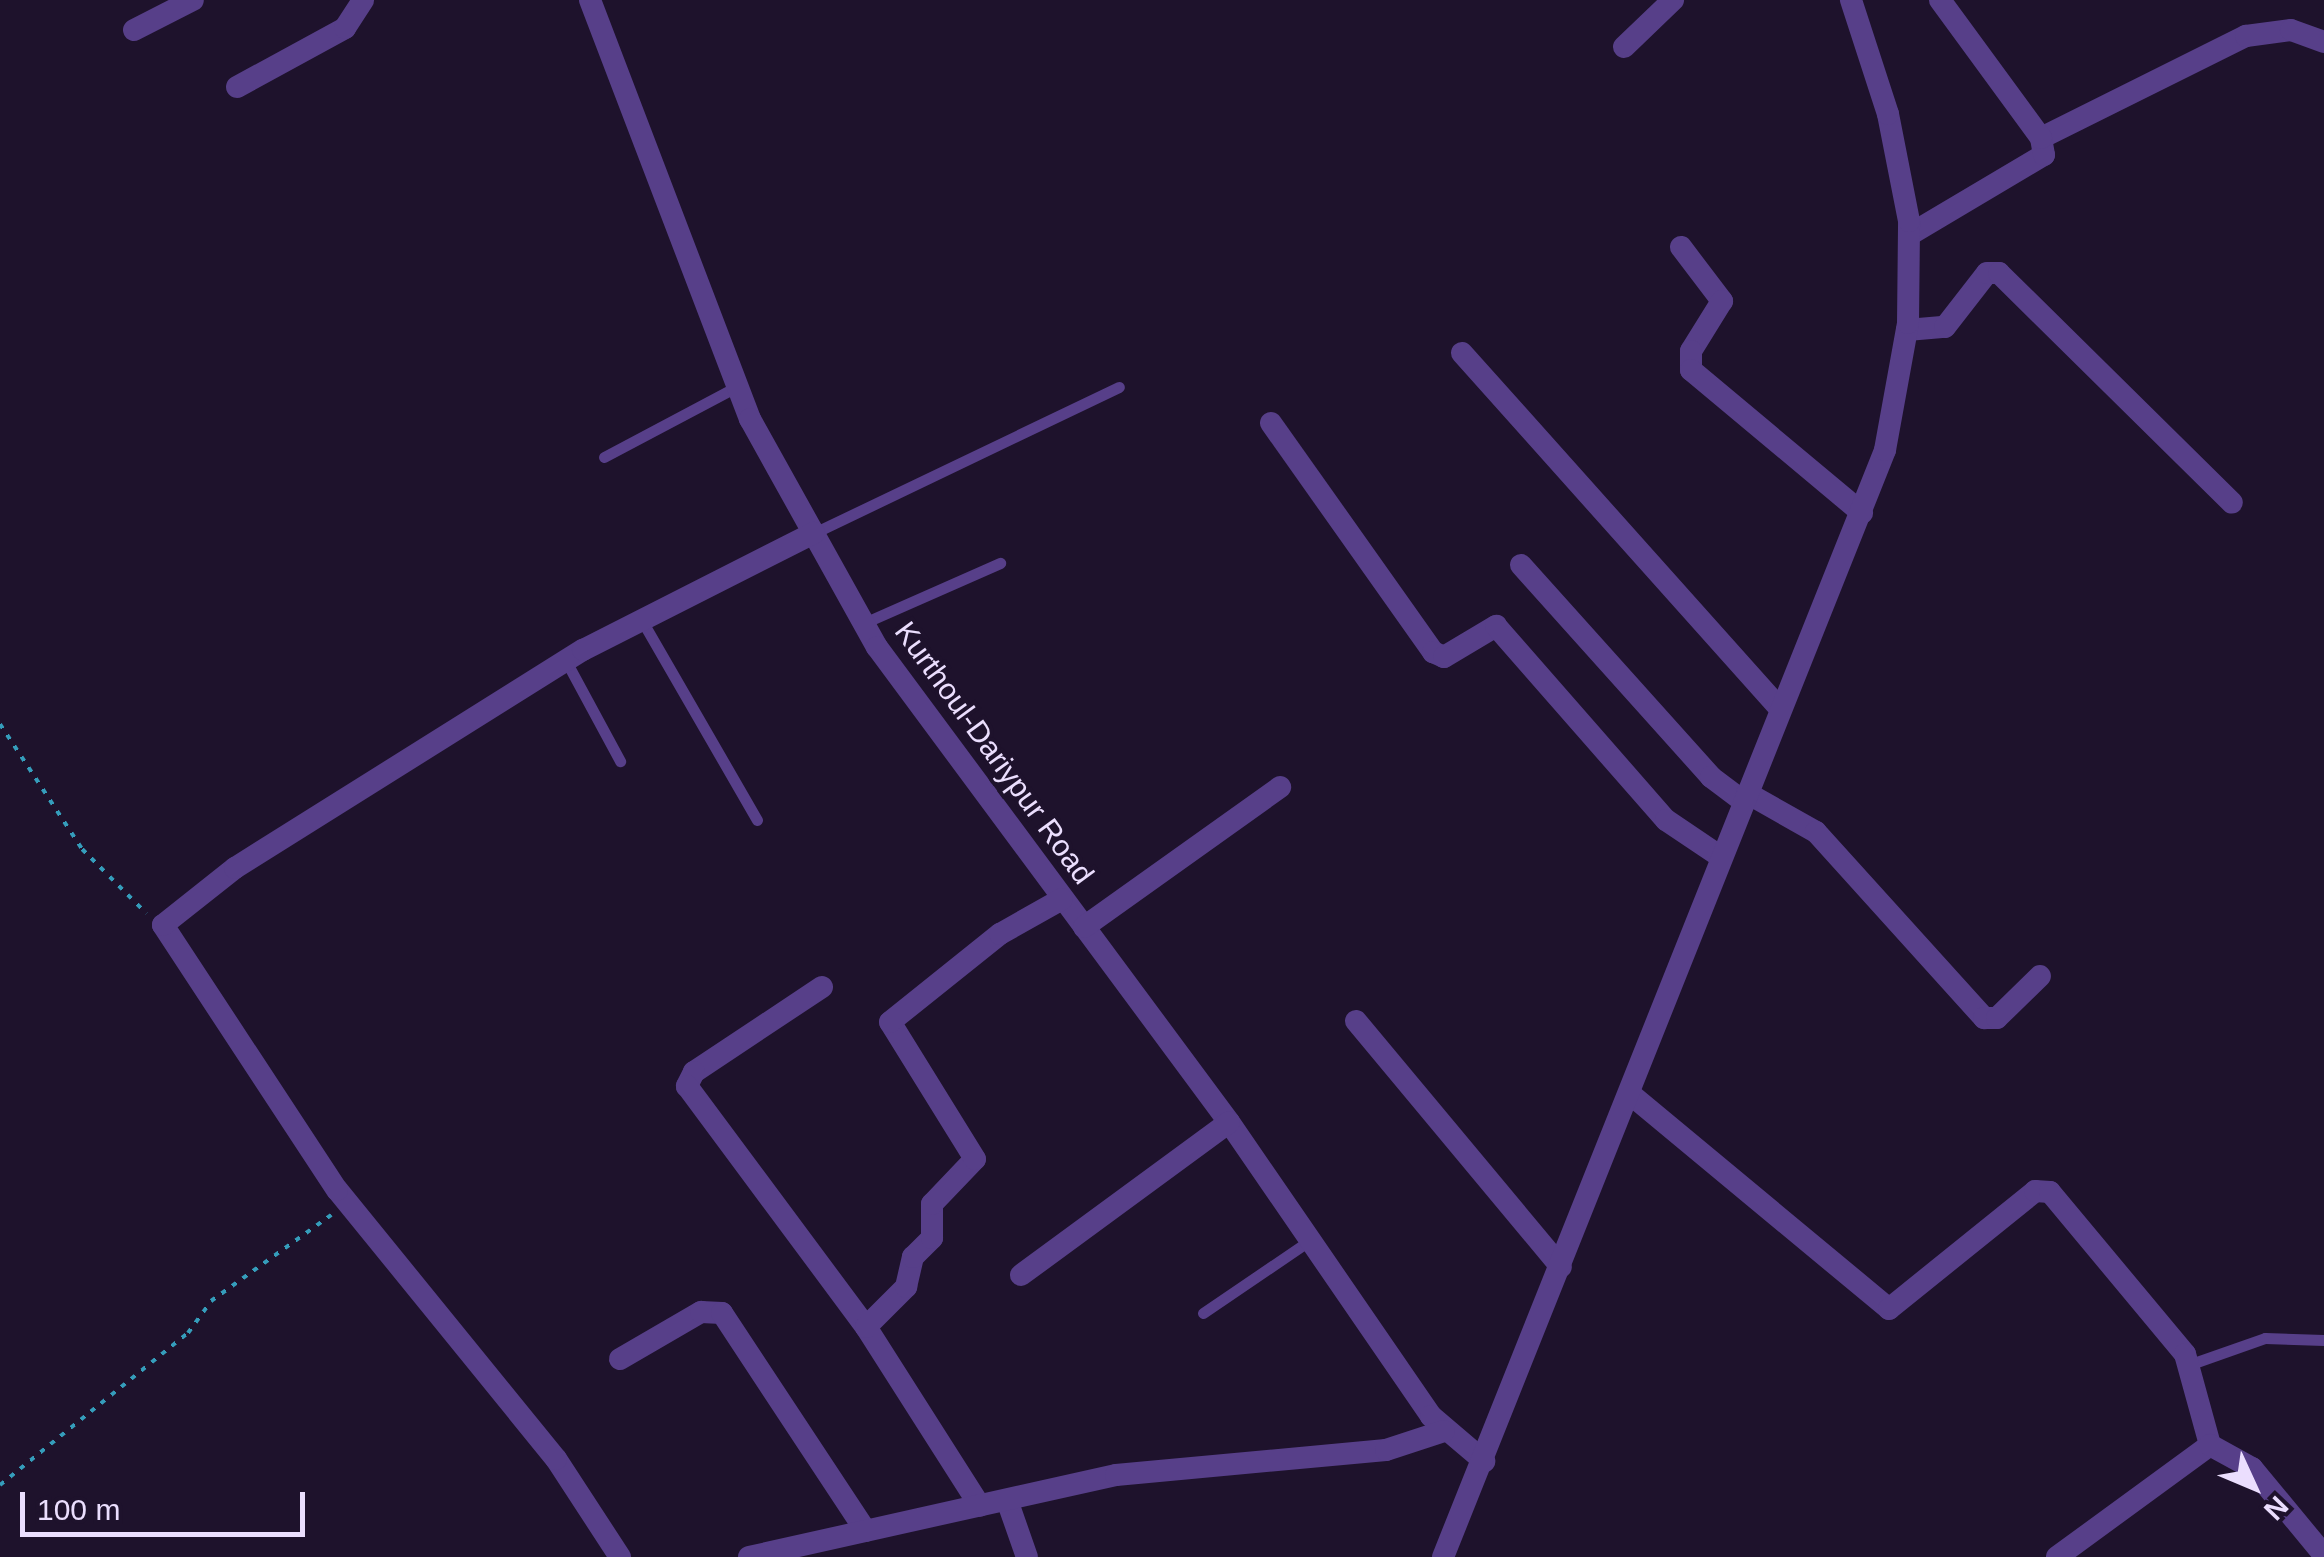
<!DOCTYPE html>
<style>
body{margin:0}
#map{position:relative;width:2324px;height:1557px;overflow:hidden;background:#1e122c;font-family:Helvetica,sans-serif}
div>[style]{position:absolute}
.path>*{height:4px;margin-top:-2px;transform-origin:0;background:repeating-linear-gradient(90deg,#359dbb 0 5px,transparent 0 13px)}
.lane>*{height:11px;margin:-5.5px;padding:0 5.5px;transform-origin:5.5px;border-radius:5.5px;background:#573f89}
.street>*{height:22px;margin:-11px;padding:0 11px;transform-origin:11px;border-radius:11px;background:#573f89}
span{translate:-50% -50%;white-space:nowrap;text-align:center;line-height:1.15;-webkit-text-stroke:8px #1e122c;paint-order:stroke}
.street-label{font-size:30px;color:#ebdefe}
.north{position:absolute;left:2204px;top:1437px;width:100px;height:100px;-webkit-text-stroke:8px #1e122c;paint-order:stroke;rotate:134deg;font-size:28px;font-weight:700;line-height:40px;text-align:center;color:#ebdefe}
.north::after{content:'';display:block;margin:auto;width:35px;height:45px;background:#ebdefe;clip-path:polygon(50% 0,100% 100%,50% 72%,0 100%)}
.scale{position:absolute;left:20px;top:1492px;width:285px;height:45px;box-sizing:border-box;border:5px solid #ebdefe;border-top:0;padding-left:12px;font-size:30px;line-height:35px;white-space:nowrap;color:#ebdefe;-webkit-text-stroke:8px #1e122c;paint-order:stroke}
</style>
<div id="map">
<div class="path">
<div style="left:0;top:724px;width:149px;rotate:56.7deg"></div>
<div style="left:82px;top:849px;width:91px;rotate:45deg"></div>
<div style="left:0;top:1485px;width:242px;rotate:-39deg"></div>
<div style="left:188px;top:1333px;width:39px;rotate:-54deg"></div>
<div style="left:211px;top:1301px;width:148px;rotate:-35.6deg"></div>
</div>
<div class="lane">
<div style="left:604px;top:457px;width:154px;rotate:-27.9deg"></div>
<div style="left:814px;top:533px;width:338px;rotate:-25.6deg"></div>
<div style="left:641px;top:619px;width:232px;rotate:60deg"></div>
<div style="left:864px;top:623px;width:149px;rotate:-23.8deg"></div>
<div style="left:566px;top:661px;width:114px;rotate:61.6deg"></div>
<div style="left:1203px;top:1313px;width:132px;rotate:-34.2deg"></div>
<div style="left:2191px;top:1364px;width:78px;rotate:-19.4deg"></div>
<div style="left:2265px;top:1338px;width:59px;rotate:1.9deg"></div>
</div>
<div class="street">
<div style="left:590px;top:0;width:449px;rotate:69.1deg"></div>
<div style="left:750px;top:419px;width:261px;rotate:60.9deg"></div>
<div style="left:877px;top:647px;width:591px;rotate:53.46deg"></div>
<div style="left:1229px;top:1122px;width:357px;rotate:55.5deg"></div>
<div style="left:1431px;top:1416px;width:70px;rotate:40.3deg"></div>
<div style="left:134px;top:30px;width:66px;rotate:-27deg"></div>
<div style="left:1624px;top:47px;width:68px;rotate:-43.8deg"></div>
<div style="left:237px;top:87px;width:123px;rotate:-28.6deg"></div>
<div style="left:345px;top:28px;width:33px;rotate:-57deg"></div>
<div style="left:2041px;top:138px;width:229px;rotate:-26.5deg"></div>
<div style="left:2246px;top:36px;width:45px;rotate:-7.6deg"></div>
<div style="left:2291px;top:30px;width:35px;rotate:20deg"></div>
<div style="left:1909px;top:235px;width:157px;rotate:-30.7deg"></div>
<div style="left:2044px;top:155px;width:17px;rotate:-100deg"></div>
<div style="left:2041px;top:138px;width:171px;rotate:-126.2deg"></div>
<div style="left:1681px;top:247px;width:68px;rotate:52.8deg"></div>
<div style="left:1722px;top:301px;width:59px;rotate:121.8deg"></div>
<div style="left:1691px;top:351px;width:19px;rotate:90deg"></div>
<div style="left:1691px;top:370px;width:223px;rotate:39.9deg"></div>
<div style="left:1907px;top:330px;width:38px;rotate:-5deg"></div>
<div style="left:1945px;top:327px;width:68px;rotate:-52.1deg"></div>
<div style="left:1987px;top:273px;width:12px"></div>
<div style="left:1999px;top:273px;width:327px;rotate:44.6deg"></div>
<div style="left:1462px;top:353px;width:477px;rotate:48.2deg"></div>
<div style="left:1271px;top:423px;width:281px;rotate:54.7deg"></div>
<div style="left:1433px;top:652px;width:12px;rotate:24deg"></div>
<div style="left:1444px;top:657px;width:61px;rotate:-30.8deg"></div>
<div style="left:1496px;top:626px;width:258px;rotate:48.8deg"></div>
<div style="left:1666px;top:820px;width:66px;rotate:33.9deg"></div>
<div style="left:1521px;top:565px;width:285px;rotate:48.1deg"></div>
<div style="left:1711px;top:777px;width:40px;rotate:37deg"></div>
<div style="left:1747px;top:793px;width:79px;rotate:29.5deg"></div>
<div style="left:1816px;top:832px;width:251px;rotate:47.9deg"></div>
<div style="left:1984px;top:1018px;width:13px"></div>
<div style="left:1997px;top:1018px;width:60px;rotate:-44.3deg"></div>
<div style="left:1084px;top:927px;width:241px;rotate:-35.5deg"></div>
<div style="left:822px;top:987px;width:154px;rotate:146.4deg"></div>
<div style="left:694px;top:1072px;width:16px;rotate:117deg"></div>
<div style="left:687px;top:1086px;width:300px;rotate:53.4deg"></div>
<div style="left:866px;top:1327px;width:212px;rotate:57.5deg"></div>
<div style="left:1356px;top:1021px;width:320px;rotate:50.2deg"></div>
<div style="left:1629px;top:1093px;width:338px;rotate:39.7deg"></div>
<div style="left:1889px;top:1309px;width:188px;rotate:-38.9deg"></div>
<div style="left:2035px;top:1191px;width:15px;rotate:4deg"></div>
<div style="left:2050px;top:1192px;width:211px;rotate:50.2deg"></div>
<div style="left:2185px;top:1354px;width:94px;rotate:74.6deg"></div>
<div style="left:1021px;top:1275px;width:258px;rotate:-36.3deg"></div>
<div style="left:866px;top:1327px;width:57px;rotate:-45deg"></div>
<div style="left:906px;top:1287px;width:31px;rotate:-77deg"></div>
<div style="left:913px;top:1257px;width:27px;rotate:-45deg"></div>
<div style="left:932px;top:1238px;width:34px;rotate:-90deg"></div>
<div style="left:932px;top:1204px;width:62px;rotate:-46.3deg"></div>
<div style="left:975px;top:1159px;width:161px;rotate:-121.8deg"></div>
<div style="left:890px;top:1022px;width:141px;rotate:-38.7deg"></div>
<div style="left:1000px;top:934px;width:71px;rotate:-29.4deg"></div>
<div style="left:620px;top:1359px;width:94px;rotate:-30.1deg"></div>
<div style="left:701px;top:1312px;width:21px;rotate:3deg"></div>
<div style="left:722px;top:1313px;width:261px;rotate:56.6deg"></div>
<div style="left:1007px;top:1500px;width:60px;rotate:70.7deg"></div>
<div style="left:620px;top:1557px;width:117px;rotate:-123.1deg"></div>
<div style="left:556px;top:1459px;width:347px;rotate:-129.1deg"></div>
<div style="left:337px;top:1190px;width:317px;rotate:-123.3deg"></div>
<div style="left:163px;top:925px;width:92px;rotate:-38.4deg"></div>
<div style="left:235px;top:868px;width:411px;rotate:-32.1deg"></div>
<div style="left:583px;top:650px;width:259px;rotate:-26.9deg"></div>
<div style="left:749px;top:1557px;width:376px;rotate:-12.6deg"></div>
<div style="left:1116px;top:1475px;width:271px;rotate:-5.3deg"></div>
<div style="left:1386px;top:1450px;width:61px;rotate:-18.1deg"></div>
<div style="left:1443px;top:1557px;width:1192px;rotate:-68.23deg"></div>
<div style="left:1885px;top:450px;width:129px;rotate:-79.7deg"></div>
<div style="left:1908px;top:323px;width:102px;rotate:-89.4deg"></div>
<div style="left:1909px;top:221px;width:109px;rotate:-101.1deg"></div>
<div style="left:1888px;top:114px;width:120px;rotate:-108deg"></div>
<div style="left:2057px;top:1557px;width:190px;rotate:-36.2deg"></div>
<div style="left:2210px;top:1445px;width:48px;rotate:28.7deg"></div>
<div style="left:2252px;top:1468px;width:113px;rotate:50.4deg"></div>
</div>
<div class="street-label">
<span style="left:994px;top:753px;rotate:54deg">Kurthoul-Dariypur Road</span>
</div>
<div class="north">N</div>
<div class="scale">100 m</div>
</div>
